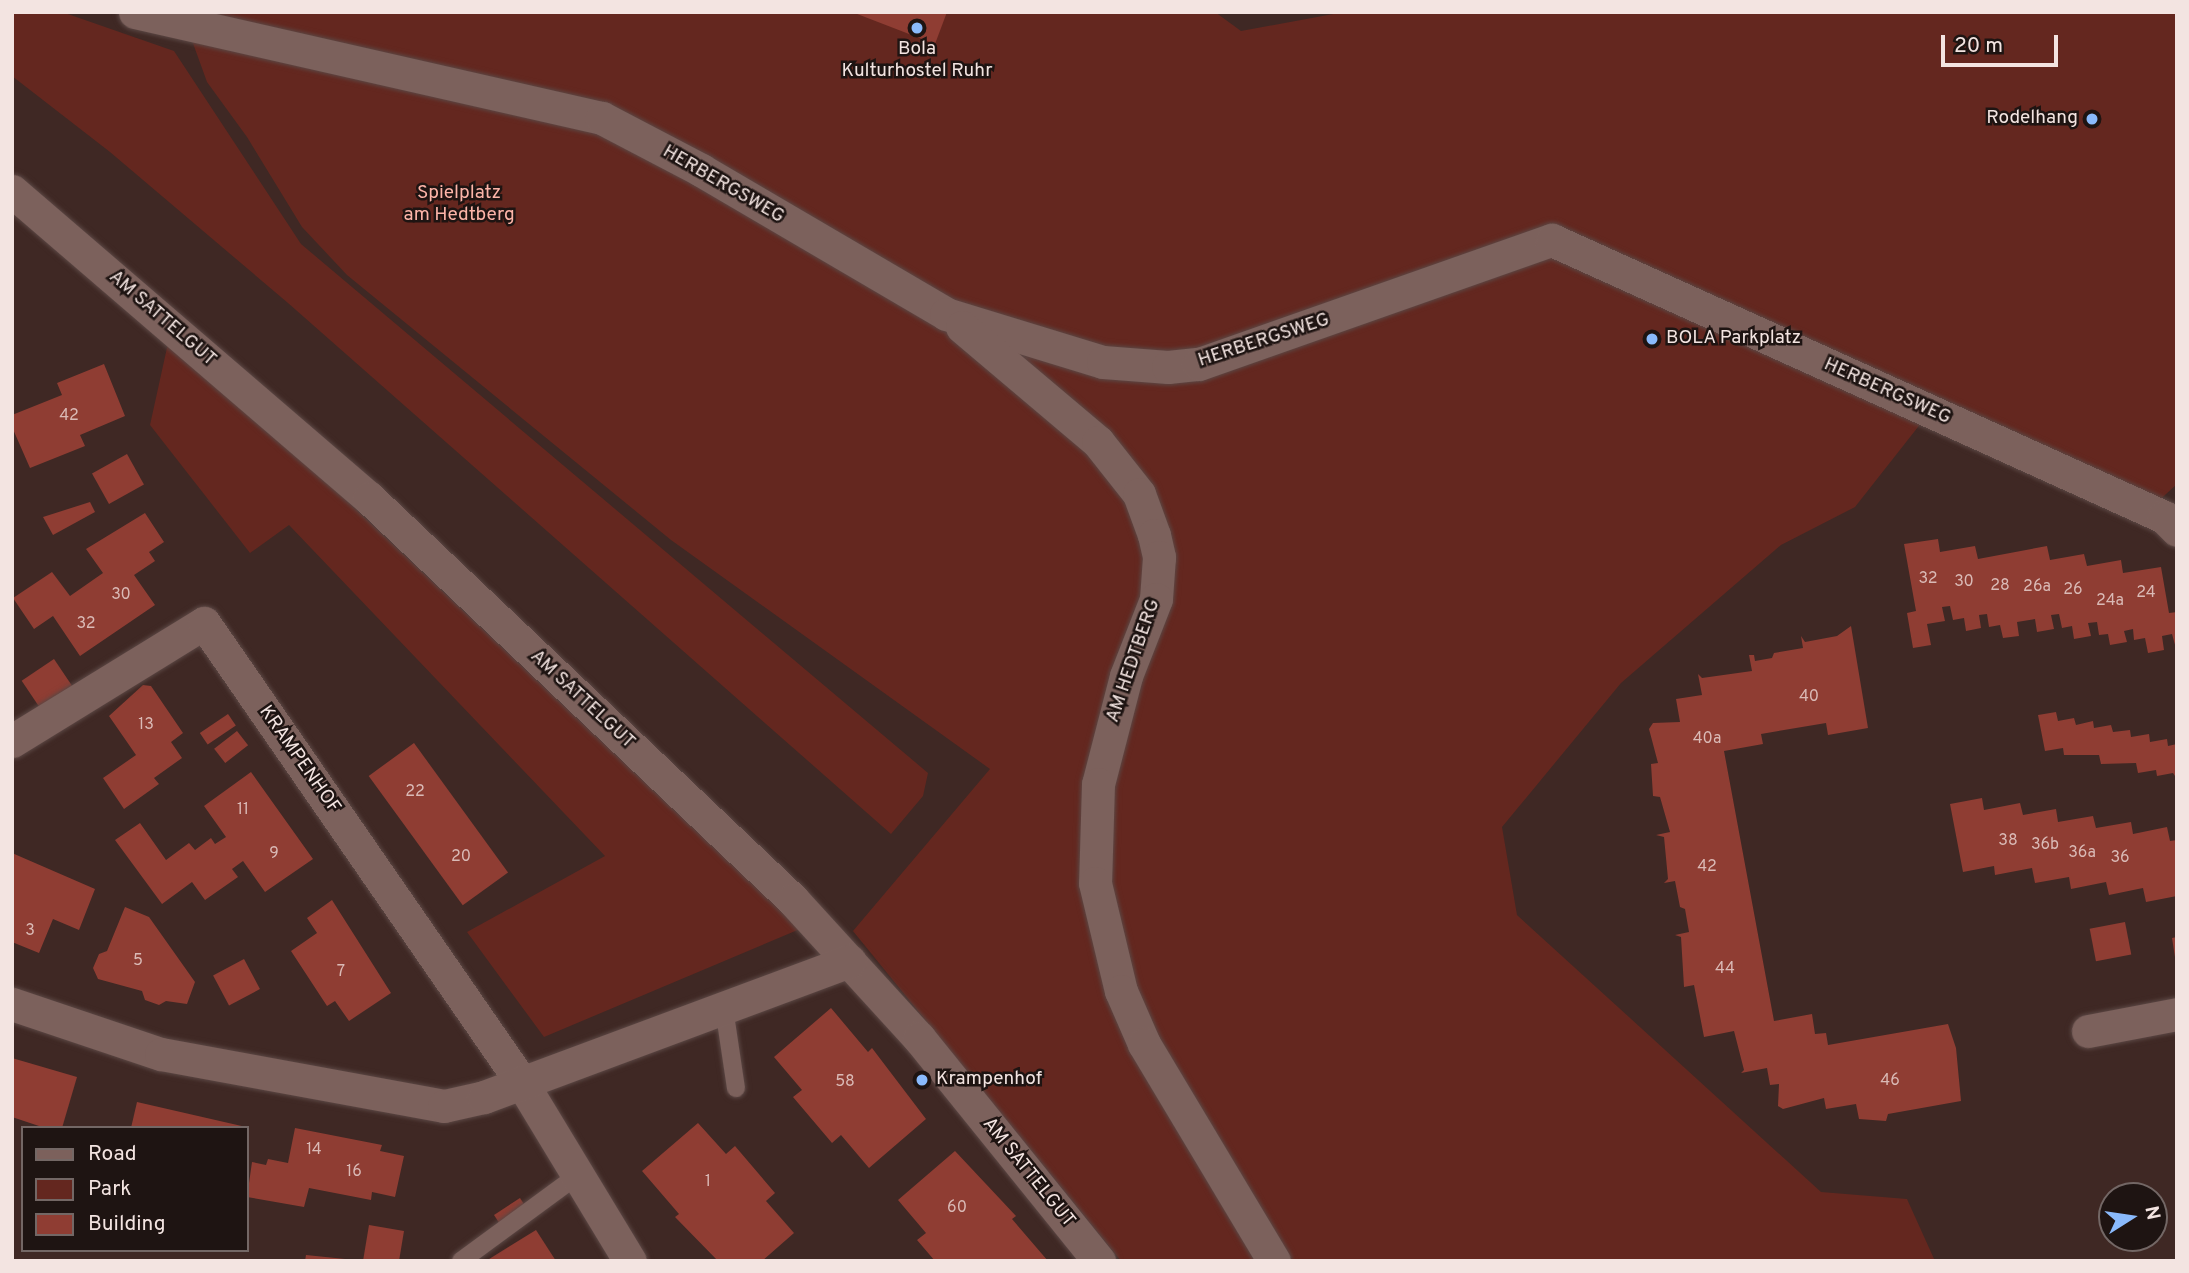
<!DOCTYPE html>
<style>
body{margin:0}
#map{position:relative;width:2189px;height:1273px;overflow:hidden;background:#3f2824;font-family:Overpass,sans-serif}
div>[style]{position:absolute}
.green>*{inset:0;background:#64271f}
.building>*{inset:0;background:#8f3d33;transform-origin:0 0}
.roads{filter:drop-shadow(0 0 2px #5b4744) drop-shadow(0 0 2px #5b4744)}
.service>*{height:18px;margin:-9px;padding:0 9px;transform-origin:9px;border-radius:9px;background:#7c615c}
.minor>*{height:33px;margin:-16.5px;padding:0 16.5px;transform-origin:16.5px;border-radius:16.5px;background:#7c615c}
.dots>*{width:19px;height:19px;translate:-50% -50%;box-sizing:border-box;border:4px solid #1e1412;border-radius:50%}
span{translate:-50% -50%;white-space:nowrap;text-align:center;line-height:1.15;-webkit-text-stroke:5px #1e1412;paint-order:stroke}
.number-label{font-size:16px;color:#dabab6}
.number-label span{-webkit-text-stroke-width:0}
.poi-label{font-size:19px;color:#f3e4e1}
.right{translate:-100% -50%;text-align:right}
.left{translate:0 -50%;text-align:left}
.street-label{font-size:19px;color:#f3e4e1}
.park-label{font-size:19px;color:#fcb4a8}
.frame{position:absolute;inset:0;border:14px solid #f3e4e1;pointer-events:none}
.legend{position:absolute;left:21px;top:1126px;width:228px;height:126px;box-sizing:border-box;background:#1e1412;border:2px solid #736765;margin:0;padding:9px 12px;list-style:none;font-size:21px;color:#f3e4e1}
.legend li{display:flex;align-items:center;gap:14px;height:35px}
.legend b{width:35px;border:2px solid #736765}
.north{position:absolute;left:2098px;top:1182px;width:70px;height:70px;box-sizing:border-box;background:#1e1412;border:2px solid #736765;border-radius:50%;rotate:78deg;font-size:19px;font-weight:700;line-height:28px;text-align:center;color:#f3e4e1}
.north::after{content:'';display:block;margin:auto;width:24px;height:32px;background:#8abafc;clip-path:polygon(50% 0,100% 100%,50% 72%,0 100%)}
.scale{position:absolute;left:1941px;top:35px;width:117px;height:32px;box-sizing:border-box;border:4px solid #f3e4e1;border-top:0;padding-left:9px;font-size:21px;line-height:24px;white-space:nowrap;color:#f3e4e1;-webkit-text-stroke:5px #1e1412;paint-order:stroke}
</style>
<div id="map">
<div class="green">
<div style="clip-path:polygon(12px 12px,62px 12px,174px 51px,301px 244px,928px 773px,923px 796px,891px 834px,288px 303px,110px 152px,12px 76px)"></div>
<div style="clip-path:polygon(204px 12px,1215px 12px,1241px 31px,1344px 12px,2177px 12px,2177px 484px,2140px 518px,1929px 413px,1855px 507px,1781px 545px,1621px 683px,1502px 827px,1517px 915px,1821px 1192px,1907px 1199px,1935px 1261px,1121px 1261px,853px 931px,990px 769px,671px 540px,347px 275px,302px 227px,247px 137px,207px 82px,190px 35px)"></div>
<div style="clip-path:polygon(170px 334px,800px 929px,544px 1037px,467px 932px,605px 856px,289px 525px,250px 553px,150px 425px)"></div>
</div>
<div class="building">
<div style="clip-path:polygon(852px 12px,947px 12px,935px 44px)"></div>
<div style="clip-path:polygon(104px 364px,125px 416px,80px 435px,85px 446px,30px 468px,12px 427px,12px 415px,62px 395px,57px 383px)"></div>
<div style="left:127px;top:454px;width:35px;height:40px;rotate:61deg"></div>
<div style="clip-path:polygon(90px 502px,95px 512px,53px 535px,43px 517px)"></div>
<div style="clip-path:polygon(145px 513px,164px 542px,149px 552px,155px 561px,134px 575px,155px 605px,80px 656px,53px 616px,34px 629px,13px 598px,52px 572px,70px 596px,103px 573px,86px 549px)"></div>
<div style="clip-path:polygon(1938px 539px,1940px 552px,1975px 546px,1978px 559px,2047px 546px,2050px 560px,2084px 554px,2087px 566px,2121px 560px,2123px 573px,2161px 567px,2169px 613px,2177px 612px,2177px 652px,2172px 634px,2162px 636px,2164px 650px,2148px 653px,2145px 638px,2134px 640px,2133px 629px,2124px 631px,2127px 642px,2110px 645px,2108px 634px,2099px 635px,2097px 622px,2088px 623px,2091px 636px,2074px 639px,2072px 626px,2062px 628px,2059px 614px,2051px 615px,2054px 629px,2037px 632px,2035px 619px,2017px 622px,2019px 636px,2003px 638px,2000px 625px,1989px 627px,1987px 614px,1979px 615px,1981px 628px,1966px 631px,1964px 618px,1953px 620px,1950px 606px,1942px 607px,1945px 621px,1927px 624px,1931px 645px,1913px 648px,1907px 613px,1916px 611px,1904px 544px)"></div>
<div style="clip-path:polygon(1851px 626px,1868px 728px,1828px 735px,1826px 723px,1761px 734px,1763px 744px,1724px 751px,1774px 1021px,1812px 1014px,1815px 1034px,1826px 1033px,1828px 1045px,1948px 1024px,1956px 1048px,1961px 1101px,1888px 1114px,1886px 1121px,1859px 1119px,1856px 1104px,1826px 1109px,1824px 1098px,1783px 1109px,1778px 1106px,1779px 1084px,1770px 1085px,1767px 1068px,1741px 1073px,1744px 1070px,1734px 1031px,1704px 1037px,1694px 985px,1684px 987px,1681px 937px,1675px 935px,1689px 932px,1685px 909px,1680px 907px,1675px 881px,1664px 883px,1668px 879px,1664px 837px,1656px 835px,1670px 832px,1660px 797px,1653px 796px,1651px 764px,1658px 763px,1649px 729px,1653px 723px,1680px 722px,1676px 699px,1702px 695px,1698px 674px,1702px 678px,1752px 671px,1749px 655px,1754px 655px,1755px 661px,1772px 658px,1774px 653px,1803px 648px,1801px 636px,1805px 642px,1837px 636px)"></div>
<div style="left:54px;top:659px;width:34px;height:39px;rotate:56deg"></div>
<div style="clip-path:polygon(143px 685px,151px 686px,183px 733px,171px 742px,182px 758px,154px 778px,159px 784px,124px 809px,103px 778px,136px 755px,109px 716px)"></div>
<div style="clip-path:polygon(2056px 712px,2058px 721px,2074px 718px,2076px 725px,2093px 721px,2094px 728px,2111px 725px,2113px 732px,2130px 730px,2131px 737px,2149px 734px,2150px 742px,2167px 739px,2168px 746px,2177px 744px,2177px 779px,2173px 773px,2157px 776px,2156px 770px,2138px 773px,2136px 763px,2101px 764px,2099px 755px,2064px 755px,2063px 748px,2045px 751px,2038px 715px)"></div>
<div style="left:228px;top:714px;width:14px;height:34px;rotate:56deg"></div>
<div style="left:237px;top:731px;width:18px;height:29px;rotate:52deg"></div>
<div style="left:414px;top:743px;width:160px;height:56px;rotate:54deg"></div>
<div style="clip-path:polygon(251px 772px,313px 859px,265px 892px,243px 861px,232px 869px,238px 877px,205px 900px,192px 882px,162px 904px,115px 840px,140px 823px,166px 860px,189px 843px,195px 850px,211px 838px,215px 844px,226px 837px,204px 806px)"></div>
<div style="clip-path:polygon(1982px 798px,1984px 810px,2020px 803px,2023px 815px,2056px 809px,2058px 822px,2093px 816px,2096px 828px,2131px 822px,2133px 834px,2167px 827px,2170px 841px,2177px 840px,2177px 896px,2146px 902px,2143px 888px,2109px 895px,2106px 882px,2071px 889px,2069px 877px,2035px 883px,2032px 868px,1995px 875px,1994px 866px,1963px 872px,1950px 804px)"></div>
<div style="clip-path:polygon(12px 853px,95px 889px,79px 930px,53px 919px,39px 953px,12px 942px)"></div>
<div style="clip-path:polygon(332px 900px,391px 993px,349px 1021px,335px 1001px,327px 1006px,291px 951px,317px 933px,307px 918px)"></div>
<div style="clip-path:polygon(125px 907px,149px 917px,195px 982px,187px 1004px,166px 1001px,159px 1005px,145px 1000px,142px 991px,98px 979px,93px 968px,99px 954px,107px 951px)"></div>
<div style="left:2125px;top:922px;width:33px;height:36px;rotate:79deg"></div>
<div style="clip-path:polygon(2177px 937px,2177px 956px,2175px 957px,2172px 938px)"></div>
<div style="left:244px;top:959px;width:34px;height:35px;rotate:62deg"></div>
<div style="clip-path:polygon(831px 1008px,868px 1052px,872px 1048px,926px 1119px,869px 1168px,841px 1135px,832px 1143px,793px 1097px,802px 1090px,774px 1057px)"></div>
<div style="clip-path:polygon(12px 1058px,77px 1077px,62px 1128px,45px 1128px,12px 1117px)"></div>
<div style="clip-path:polygon(137px 1102px,246px 1127px,246px 1128px,131px 1128px)"></div>
<div style="clip-path:polygon(698px 1123px,726px 1154px,735px 1146px,775px 1193px,766px 1201px,794px 1233px,762px 1261px,718px 1261px,675px 1217px,679px 1214px,642px 1171px)"></div>
<div style="clip-path:polygon(295px 1128px,382px 1145px,380px 1151px,404px 1156px,395px 1197px,372px 1192px,371px 1200px,309px 1188px,304px 1207px,247px 1197px,252px 1162px,266px 1165px,268px 1159px,288px 1163px)"></div>
<div style="clip-path:polygon(955px 1151px,1016px 1216px,1012px 1219px,1048px 1261px,935px 1261px,917px 1240px,926px 1233px,898px 1200px)"></div>
<div style="left:520px;top:1198px;width:17px;height:31px;rotate:57deg"></div>
<div style="clip-path:polygon(369px 1225px,404px 1231px,399px 1261px,363px 1261px)"></div>
<div style="clip-path:polygon(536px 1230px,556px 1261px,486px 1261px)"></div>
<div style="clip-path:polygon(306px 1255px,345px 1259px,345px 1261px,305px 1261px)"></div>
</div>
<div class="roads">
<div class="service">
<div style="left:724px;top:1008px;width:81px;rotate:81.5deg"></div>
<div style="left:461px;top:1261px;width:145px;rotate:-36.3deg"></div>
</div>
<div class="minor">
<div style="left:135px;top:12px;width:479px;rotate:12.8deg"></div>
<div style="left:602px;top:118px;width:112px;rotate:27.7deg"></div>
<div style="left:701px;top:170px;width:284px;rotate:30.4deg"></div>
<div style="left:946px;top:314px;width:164px;rotate:17deg"></div>
<div style="left:1103px;top:362px;width:65px;rotate:4.4deg"></div>
<div style="left:1168px;top:367px;width:31px;rotate:-6deg"></div>
<div style="left:1199px;top:364px;width:374px;rotate:-19.4deg"></div>
<div style="left:1552px;top:240px;width:672px;rotate:24.35deg"></div>
<div style="left:2164px;top:517px;width:18px;rotate:45deg"></div>
<div style="left:12px;top:191px;width:471px;rotate:40.7deg"></div>
<div style="left:369px;top:498px;width:584px;rotate:43.47deg"></div>
<div style="left:793px;top:900px;width:187px;rotate:47.6deg"></div>
<div style="left:919px;top:1038px;width:287px;rotate:51.1deg"></div>
<div style="left:962px;top:327px;width:178px;rotate:40.2deg"></div>
<div style="left:1098px;top:442px;width:66px;rotate:51.7deg"></div>
<div style="left:1139px;top:494px;width:44px;rotate:69.9deg"></div>
<div style="left:1154px;top:535px;width:23px;rotate:77deg"></div>
<div style="left:1159px;top:557px;width:42px;rotate:94.1deg"></div>
<div style="left:1156px;top:599px;width:83px;rotate:111.3deg"></div>
<div style="left:1126px;top:676px;width:112px;rotate:104.5deg"></div>
<div style="left:1098px;top:784px;width:99px;rotate:91.7deg"></div>
<div style="left:1095px;top:883px;width:111px;rotate:76.5deg"></div>
<div style="left:1121px;top:991px;width:58px;rotate:66.5deg"></div>
<div style="left:1144px;top:1044px;width:253px;rotate:59.1deg"></div>
<div style="left:12px;top:741px;width:225px;rotate:-31.6deg"></div>
<div style="left:204px;top:623px;width:559px;rotate:55.34deg"></div>
<div style="left:522px;top:1083px;width:208px;rotate:58.8deg"></div>
<div style="left:12px;top:1004px;width:157px;rotate:18.6deg"></div>
<div style="left:161px;top:1054px;width:288px;rotate:10.4deg"></div>
<div style="left:444px;top:1106px;width:41px;rotate:-12.7deg"></div>
<div style="left:484px;top:1097px;width:390px;rotate:-20.4deg"></div>
<div style="left:2088px;top:1031px;width:91px;rotate:-10.8deg"></div>
</div>
</div>
<div class="dots">
<div style="left:917px;top:28px;background:#8abafc"></div>
<div style="left:2092px;top:119px;background:#8abafc"></div>
<div style="left:1652px;top:339px;background:#8abafc"></div>
<div style="left:922px;top:1080px;background:#8abafc"></div>
</div>
<div class="number-label">
<span style="left:69px;top:416px">42</span>
<span style="left:1928px;top:579px">32</span>
<span style="left:1964px;top:582px">30</span>
<span style="left:2000px;top:586px">28</span>
<span style="left:2037px;top:587px">26a</span>
<span style="left:2073px;top:590px">26</span>
<span style="left:2146px;top:593px">24</span>
<span style="left:121px;top:595px">30</span>
<span style="left:2110px;top:601px">24a</span>
<span style="left:86px;top:624px">32</span>
<span style="left:1809px;top:697px">40</span>
<span style="left:146px;top:725px">13</span>
<span style="left:1707px;top:739px">40a</span>
<span style="left:415px;top:792px">22</span>
<span style="left:243px;top:810px">11</span>
<span style="left:2008px;top:841px">38</span>
<span style="left:2045px;top:845px">36b</span>
<span style="left:2082px;top:853px">36a</span>
<span style="left:274px;top:854px">9</span>
<span style="left:461px;top:857px">20</span>
<span style="left:2120px;top:858px">36</span>
<span style="left:1707px;top:867px">42</span>
<span style="left:30px;top:931px">3</span>
<span style="left:138px;top:961px">5</span>
<span style="left:1725px;top:969px">44</span>
<span style="left:341px;top:972px">7</span>
<span style="left:1890px;top:1081px">46</span>
<span style="left:845px;top:1082px">58</span>
<span style="left:314px;top:1150px">14</span>
<span style="left:354px;top:1172px">16</span>
<span style="left:708px;top:1182px">1</span>
<span style="left:957px;top:1208px">60</span>
</div>
<div class="poi-label">
<span style="left:917px;top:61px">Bola<br>Kulturhostel Ruhr</span>
<span class="right" style="left:2078px;top:119px">Rodelhang</span>
<span class="left" style="left:1666px;top:339px">BOLA Parkplatz</span>
<span class="left" style="left:936px;top:1080px">Krampenhof</span>
</div>
<div class="street-label">
<span style="left:723px;top:185px;rotate:30deg">HERBERGSWEG</span>
<span style="left:162px;top:319px;rotate:41deg">AM SATTELGUT</span>
<span style="left:1264px;top:341px;rotate:-18deg">HERBERGSWEG</span>
<span style="left:1887px;top:392px;rotate:24deg">HERBERGSWEG</span>
<span style="left:1134px;top:661px;rotate:-71deg">AM HEDTBERG</span>
<span style="left:582px;top:700px;rotate:43deg">AM SATTELGUT</span>
<span style="left:299px;top:760px;rotate:55deg">KRAMPENHOF</span>
<span style="left:1028px;top:1173px;rotate:51deg">AM SATTELGUT</span>
</div>
<div class="park-label">
<span style="left:459px;top:205px">Spielplatz<br>am Hedtberg</span>
</div>
<div class="frame"></div>
<ul class="legend">
<li><b style="height:9px;background:#7c615c"></b>Road</li>
<li><b style="height:19px;background:#64271f"></b>Park</li>
<li><b style="height:19px;background:#8f3d33"></b>Building</li>
</ul>
<div class="north">N</div>
<div class="scale">20 m</div>
</div>
